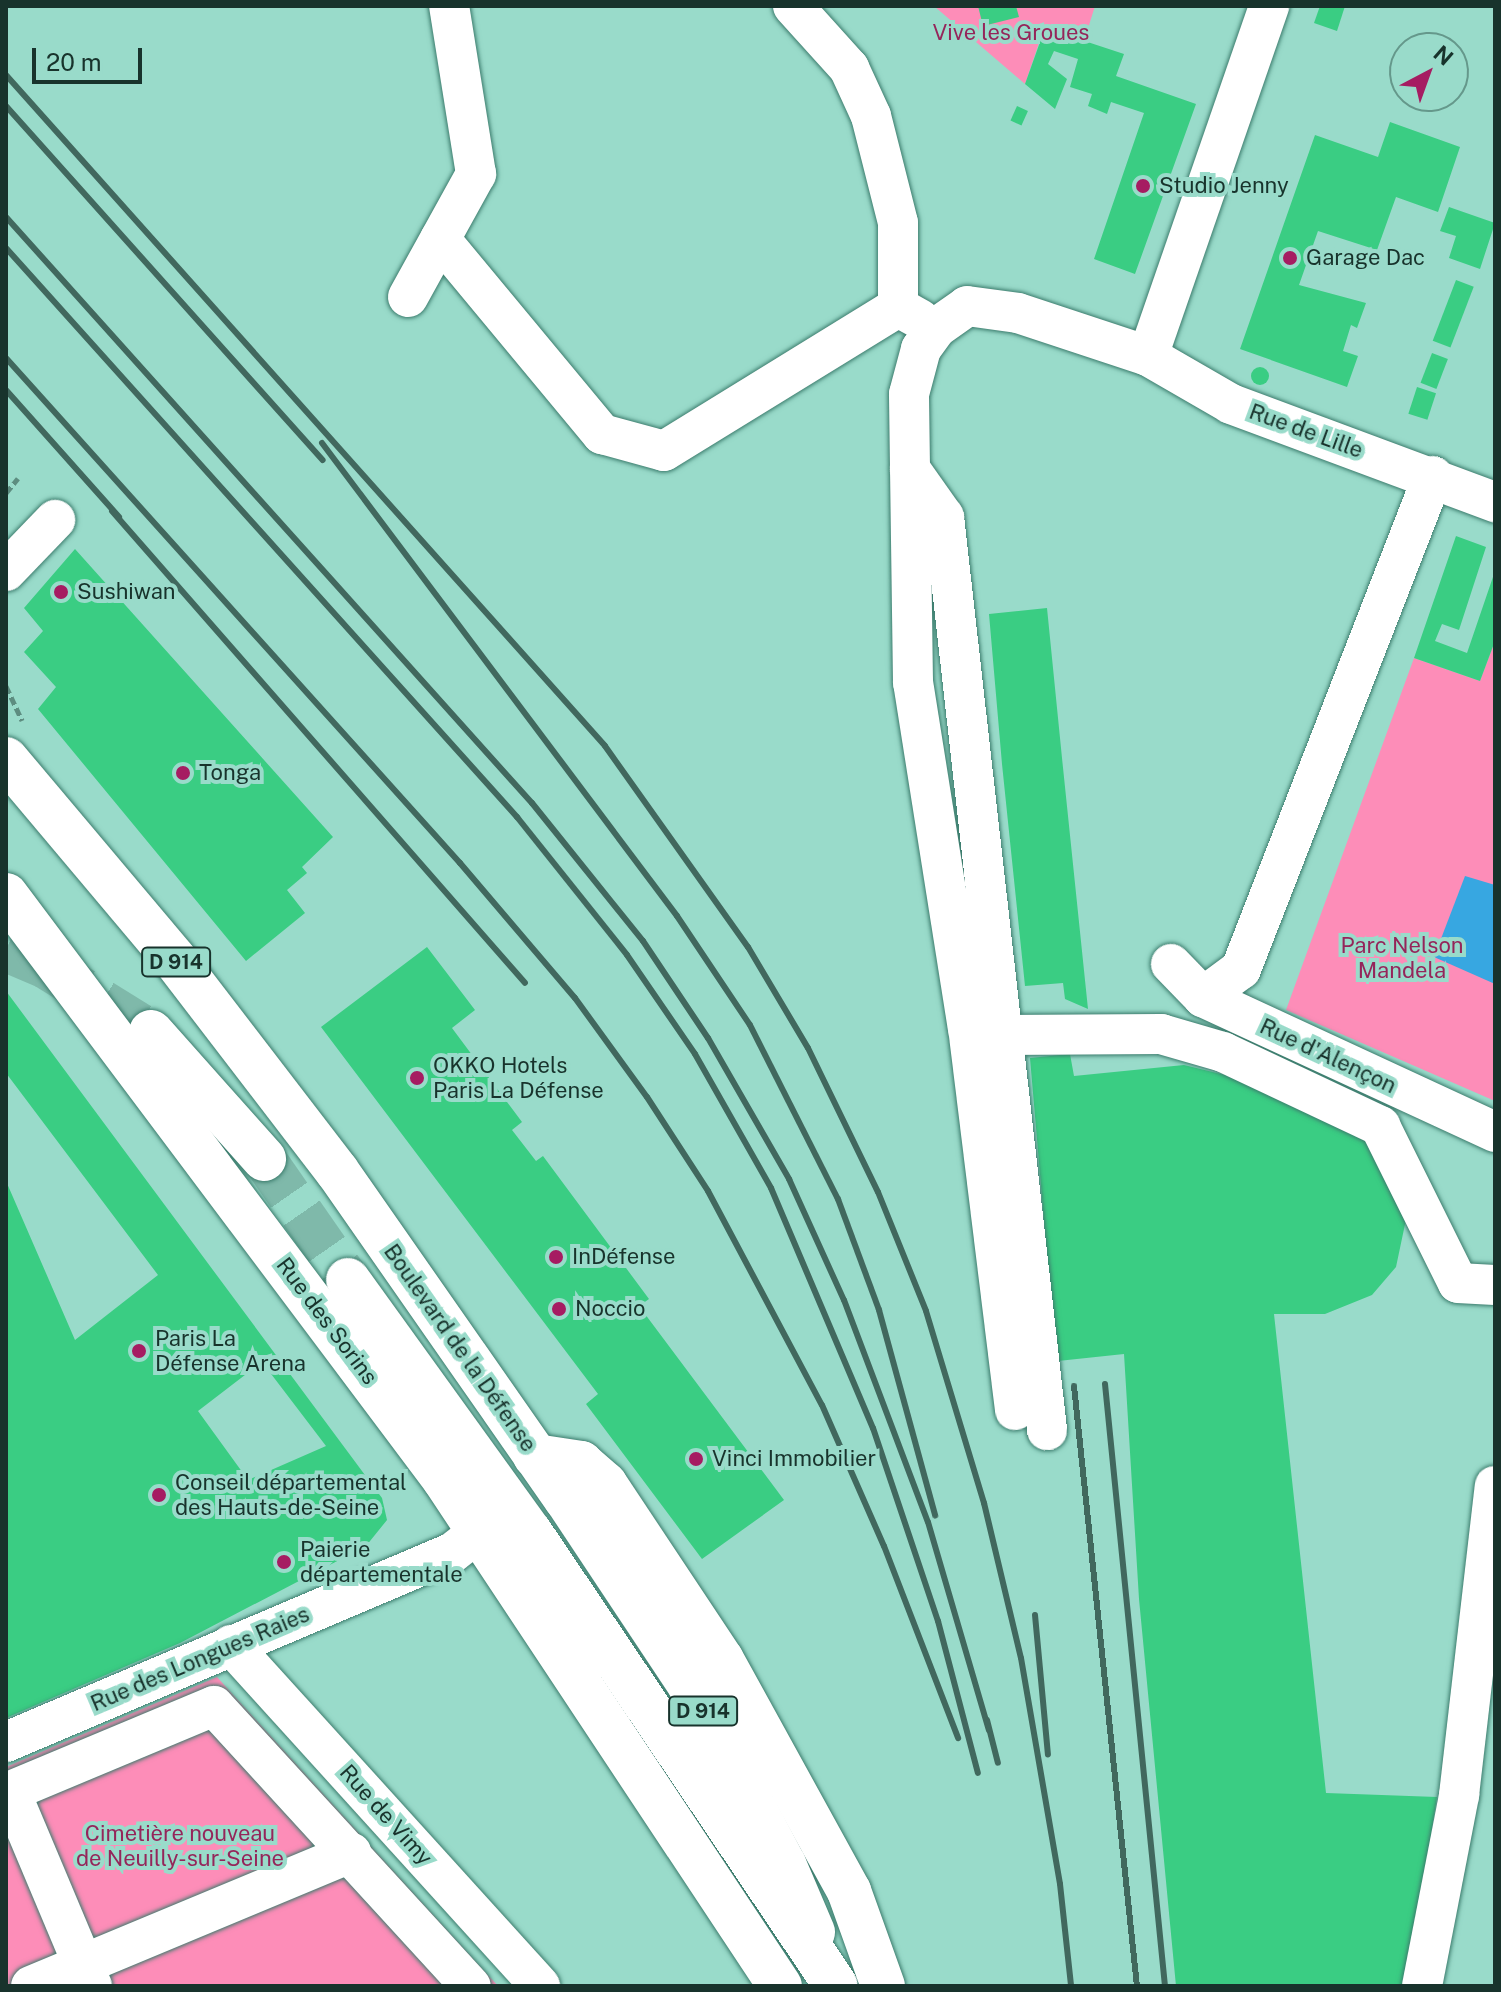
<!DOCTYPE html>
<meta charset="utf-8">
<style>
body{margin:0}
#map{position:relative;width:1501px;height:1992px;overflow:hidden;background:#99dbca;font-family:"Public Sans",sans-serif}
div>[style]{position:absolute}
.green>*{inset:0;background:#fd8db8}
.water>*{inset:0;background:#37a7e1}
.building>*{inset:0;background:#3acd83;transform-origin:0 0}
.round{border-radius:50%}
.highway-tunnel>*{height:44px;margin-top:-22px;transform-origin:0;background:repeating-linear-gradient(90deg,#7fb9aa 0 44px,transparent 0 66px)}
.path>*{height:5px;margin-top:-2.5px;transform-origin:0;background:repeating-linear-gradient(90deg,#5d8d80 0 8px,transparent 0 12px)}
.roads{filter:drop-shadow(0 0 2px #3c7c6d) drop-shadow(0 0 2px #3c7c6d)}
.minor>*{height:40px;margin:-20px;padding:0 20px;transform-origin:20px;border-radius:20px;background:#fff}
.major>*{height:44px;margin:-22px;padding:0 22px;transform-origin:22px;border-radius:22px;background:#fff}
.highway>*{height:44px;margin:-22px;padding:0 22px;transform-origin:22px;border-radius:22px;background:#fff}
.rail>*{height:6px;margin:-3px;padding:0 3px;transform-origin:3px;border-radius:3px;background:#41685e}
.dots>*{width:22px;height:22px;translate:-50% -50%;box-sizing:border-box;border:4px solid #99dbca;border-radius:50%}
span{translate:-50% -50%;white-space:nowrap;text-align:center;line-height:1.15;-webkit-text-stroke:8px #99dbca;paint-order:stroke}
.shield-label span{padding:2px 6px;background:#99dbca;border:2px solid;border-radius:6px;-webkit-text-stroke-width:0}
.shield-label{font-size:20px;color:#18332c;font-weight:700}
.park-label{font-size:22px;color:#95255a}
.poi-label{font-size:22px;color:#18332c}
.left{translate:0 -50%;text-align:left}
.street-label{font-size:22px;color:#18332c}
.frame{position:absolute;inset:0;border:8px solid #18332c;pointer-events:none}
.north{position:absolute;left:1389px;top:32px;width:80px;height:80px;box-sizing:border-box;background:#99dbca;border:2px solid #65988b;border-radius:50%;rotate:41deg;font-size:22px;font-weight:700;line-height:32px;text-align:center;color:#18332c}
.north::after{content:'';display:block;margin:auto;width:28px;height:36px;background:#a61c62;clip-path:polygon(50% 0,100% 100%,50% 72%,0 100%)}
.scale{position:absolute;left:32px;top:48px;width:110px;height:36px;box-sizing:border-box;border:4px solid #18332c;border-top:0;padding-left:10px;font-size:24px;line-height:28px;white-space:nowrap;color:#18332c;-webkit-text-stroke:6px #99dbca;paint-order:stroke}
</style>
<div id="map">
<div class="green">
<div style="clip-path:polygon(934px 6px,1095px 6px,1084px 41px,1044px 28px,1025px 84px)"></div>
<div style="clip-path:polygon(1495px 641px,1495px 1101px,1286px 1010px,1414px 658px,1480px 681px)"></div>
<div style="clip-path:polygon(217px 1677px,498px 1986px,6px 1986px,6px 1767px)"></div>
</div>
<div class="water">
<div style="clip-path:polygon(1465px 876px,1495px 885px,1495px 984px,1434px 957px)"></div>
</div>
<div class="building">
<div style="clip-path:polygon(978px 6px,1016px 6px,1019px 17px,983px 26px)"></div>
<div style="clip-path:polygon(1320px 6px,1345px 6px,1337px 31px,1314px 23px)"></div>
<div style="clip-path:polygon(1045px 28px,1124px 54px,1116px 76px,1196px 104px,1135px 274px,1094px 259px,1144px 113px,1111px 102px,1107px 114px,1088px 106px,1092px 94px,1070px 87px,1078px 59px,1054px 51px,1048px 64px,1067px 79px,1055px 109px,1025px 84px)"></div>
<div style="left:1017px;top:106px;width:12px;height:16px;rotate:24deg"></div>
<div style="clip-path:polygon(1390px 122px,1460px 147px,1438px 212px,1396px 197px,1377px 250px,1318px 231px,1299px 285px,1366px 303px,1357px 328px,1351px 325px,1343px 351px,1358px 356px,1347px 387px,1240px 349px,1315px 135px,1378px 157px)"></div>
<div style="clip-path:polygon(1449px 207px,1495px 223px,1480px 269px,1449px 258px,1456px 236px,1440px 231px)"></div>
<div style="left:1456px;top:280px;width:19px;height:65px;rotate:21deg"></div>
<div style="left:1432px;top:353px;width:17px;height:32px;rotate:21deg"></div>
<div class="round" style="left:1251px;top:367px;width:18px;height:18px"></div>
<div style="left:1417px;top:387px;width:20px;height:28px;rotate:18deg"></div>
<div style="clip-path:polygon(1456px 536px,1486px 547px,1459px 630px,1442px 624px,1435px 641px,1467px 653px,1495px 571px,1495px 641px,1480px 681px,1414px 658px)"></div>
<div style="clip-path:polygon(75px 549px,333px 837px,302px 867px,307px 873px,287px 890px,305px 913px,246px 961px,38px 709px,56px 687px,24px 652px,43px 631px,24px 608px)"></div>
<div style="clip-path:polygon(1047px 608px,1062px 758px,1088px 1009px,1065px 999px,1063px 983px,1025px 986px,1002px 764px,989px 614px)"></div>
<div style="clip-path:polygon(427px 947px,475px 1010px,452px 1028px,522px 1122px,512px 1130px,536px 1161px,543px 1156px,649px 1299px,639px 1306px,784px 1500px,702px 1559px,586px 1404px,598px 1394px,321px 1027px)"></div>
<div style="clip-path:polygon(evenodd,6px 991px,382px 1498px,387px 1520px,366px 1546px,180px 1643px,6px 1718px,6px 1181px,75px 1340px,158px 1275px,6px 1073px,6px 991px,262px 1362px,326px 1446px,248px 1480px,198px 1411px,262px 1362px)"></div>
<div style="clip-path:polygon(1070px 1054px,1074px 1076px,1184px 1065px,1258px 1083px,1371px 1143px,1408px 1210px,1396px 1267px,1372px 1295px,1325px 1314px,1274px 1314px,1326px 1793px,1437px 1797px,1407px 1986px,1176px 1986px,1139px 1599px,1124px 1354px,1058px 1361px,1054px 1337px,1030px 1058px)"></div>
</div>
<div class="highway-tunnel">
<div style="left:6px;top:950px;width:43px;rotate:23deg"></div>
<div style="left:46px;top:967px;width:123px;rotate:31.8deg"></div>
<div style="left:264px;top:1159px;width:147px;rotate:55.2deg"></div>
</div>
<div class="path">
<div style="left:6px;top:493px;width:19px;rotate:-51deg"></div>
<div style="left:6px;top:686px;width:38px;rotate:65deg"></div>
</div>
<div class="roads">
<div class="minor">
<div style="left:793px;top:6px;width:84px;rotate:47.9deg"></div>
<div style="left:849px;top:68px;width:53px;rotate:65.4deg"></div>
<div style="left:871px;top:116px;width:110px;rotate:75.8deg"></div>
<div style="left:898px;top:223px;width:84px;rotate:90deg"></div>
<div style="left:898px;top:307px;width:25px;rotate:29deg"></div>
<div style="left:440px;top:239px;width:254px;rotate:50.3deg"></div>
<div style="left:602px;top:434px;width:64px;rotate:15.3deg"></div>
<div style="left:664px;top:451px;width:275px;rotate:-31.6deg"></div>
<div style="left:408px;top:297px;width:141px;rotate:-61.1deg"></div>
<div style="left:476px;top:174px;width:170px;rotate:-99.1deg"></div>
<div style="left:1148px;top:356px;width:370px;rotate:-70.9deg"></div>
<div style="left:910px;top:469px;width:59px;rotate:54.7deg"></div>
<div style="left:944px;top:517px;width:919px;rotate:83.56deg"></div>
<div style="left:6px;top:571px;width:71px;rotate:-46.1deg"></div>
<div style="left:1171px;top:964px;width:46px;rotate:45.9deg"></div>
<div style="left:1203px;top:997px;width:322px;rotate:24.8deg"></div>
<div style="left:1203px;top:997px;width:47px;rotate:-36.4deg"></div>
<div style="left:1241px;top:969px;width:529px;rotate:-68.72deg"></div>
<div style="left:1003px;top:1035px;width:158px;rotate:-0.4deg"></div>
<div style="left:1161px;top:1034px;width:65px;rotate:16.2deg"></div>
<div style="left:1223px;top:1052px;width:174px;rotate:25.2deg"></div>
<div style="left:1380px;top:1126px;width:175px;rotate:63.6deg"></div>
<div style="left:1458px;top:1283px;width:37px;rotate:3deg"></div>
<div style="left:1015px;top:1410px;width:384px;rotate:-97deg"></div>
<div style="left:968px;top:1029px;width:350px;rotate:-99deg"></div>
<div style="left:913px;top:683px;width:289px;rotate:-90.8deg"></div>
<div style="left:909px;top:394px;width:47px;rotate:-75.1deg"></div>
<div style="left:921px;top:349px;width:26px;rotate:-54deg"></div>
<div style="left:936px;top:328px;width:38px;rotate:-35deg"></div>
<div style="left:967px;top:306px;width:51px;rotate:7.8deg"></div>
<div style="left:1018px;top:313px;width:137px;rotate:18.3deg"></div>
<div style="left:1148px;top:356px;width:96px;rotate:30deg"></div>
<div style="left:1231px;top:404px;width:282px;rotate:20.4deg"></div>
<div style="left:231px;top:1645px;width:460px;rotate:47.8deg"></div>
<div style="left:6px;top:1742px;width:484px;rotate:-23deg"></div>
<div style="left:452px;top:1553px;width:33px;rotate:-38deg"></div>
<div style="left:10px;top:1791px;width:212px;rotate:67.2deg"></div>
<div style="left:6px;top:1793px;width:225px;rotate:-22.7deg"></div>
<div style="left:214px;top:1706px;width:380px;rotate:47.5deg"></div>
<div style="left:31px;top:1986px;width:347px;rotate:-22.6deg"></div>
<div style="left:1422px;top:1986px;width:195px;rotate:-79deg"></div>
<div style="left:1459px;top:1795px;width:311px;rotate:-83.4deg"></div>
</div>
<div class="major">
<div style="left:6px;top:759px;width:263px;rotate:49.9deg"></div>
<div style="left:175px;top:960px;width:266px;rotate:52.5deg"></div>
<div style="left:337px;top:1171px;width:400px;rotate:55.1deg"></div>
<div style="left:566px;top:1499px;width:222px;rotate:56.4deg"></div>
<div style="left:689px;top:1684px;width:204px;rotate:62.2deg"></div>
<div style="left:784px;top:1864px;width:74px;rotate:66.9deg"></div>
<div style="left:6px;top:895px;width:730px;rotate:53.13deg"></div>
<div style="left:444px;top:1479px;width:608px;rotate:56.47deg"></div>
<div style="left:535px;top:1456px;width:47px;rotate:8.7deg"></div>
<div style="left:581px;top:1463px;width:32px;rotate:41deg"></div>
<div style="left:605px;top:1484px;width:211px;rotate:56.4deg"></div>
<div style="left:722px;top:1660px;width:264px;rotate:61.2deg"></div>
<div style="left:849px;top:1891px;width:101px;rotate:70.3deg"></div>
</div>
<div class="highway">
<div style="left:151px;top:1032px;width:170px;rotate:48.3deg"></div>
<div style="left:348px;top:1280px;width:311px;rotate:54.2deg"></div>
<div style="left:530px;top:1532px;width:547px;rotate:56.02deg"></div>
</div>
</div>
<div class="rail">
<div style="left:6px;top:75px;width:899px;rotate:48.24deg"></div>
<div style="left:605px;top:746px;width:247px;rotate:54.6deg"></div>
<div style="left:748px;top:947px;width:117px;rotate:59.3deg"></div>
<div style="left:808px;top:1048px;width:160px;rotate:64.1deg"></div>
<div style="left:878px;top:1192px;width:128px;rotate:68deg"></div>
<div style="left:926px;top:1311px;width:201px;rotate:73.2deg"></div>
<div style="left:984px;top:1503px;width:159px;rotate:76.6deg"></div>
<div style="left:1021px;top:1658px;width:229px;rotate:80.2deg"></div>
<div style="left:1060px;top:1884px;width:103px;rotate:83.8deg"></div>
<div style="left:6px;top:106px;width:475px;rotate:48.2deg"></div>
<div style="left:6px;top:217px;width:787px;rotate:48.09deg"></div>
<div style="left:532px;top:803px;width:177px;rotate:51.2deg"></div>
<div style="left:643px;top:941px;width:117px;rotate:56.2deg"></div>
<div style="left:708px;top:1038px;width:163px;rotate:60.1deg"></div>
<div style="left:789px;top:1179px;width:133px;rotate:65.6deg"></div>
<div style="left:844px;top:1300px;width:237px;rotate:69.3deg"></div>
<div style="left:928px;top:1522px;width:217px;rotate:73.7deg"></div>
<div style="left:6px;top:248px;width:765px;rotate:48.07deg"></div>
<div style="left:517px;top:817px;width:176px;rotate:51.4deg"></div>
<div style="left:627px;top:955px;width:120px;rotate:55.5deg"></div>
<div style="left:695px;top:1054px;width:154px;rotate:60.4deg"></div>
<div style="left:771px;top:1188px;width:261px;rotate:67deg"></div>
<div style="left:873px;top:1428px;width:204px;rotate:71.4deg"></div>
<div style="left:938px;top:1621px;width:157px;rotate:75.3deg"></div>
<div style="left:6px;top:358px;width:679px;rotate:48.04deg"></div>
<div style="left:460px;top:863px;width:177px;rotate:49.6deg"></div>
<div style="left:575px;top:998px;width:122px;rotate:54deg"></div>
<div style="left:647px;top:1097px;width:112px;rotate:57deg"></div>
<div style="left:708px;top:1191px;width:242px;rotate:62deg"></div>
<div style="left:822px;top:1405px;width:154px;rotate:66.3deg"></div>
<div style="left:884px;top:1546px;width:206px;rotate:68.9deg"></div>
<div style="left:6px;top:390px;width:170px;rotate:48.3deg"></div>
<div style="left:322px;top:443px;width:591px;rotate:53.11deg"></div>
<div style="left:677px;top:916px;width:131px;rotate:56.2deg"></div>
<div style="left:750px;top:1025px;width:195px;rotate:63.2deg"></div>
<div style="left:838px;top:1199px;width:118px;rotate:69.7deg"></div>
<div style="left:879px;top:1310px;width:213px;rotate:74.7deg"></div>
<div style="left:112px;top:511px;width:627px;rotate:48.81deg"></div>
<div style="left:1105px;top:1384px;width:605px;rotate:84.31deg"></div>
<div style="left:1074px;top:1386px;width:603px;rotate:84.01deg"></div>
<div style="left:1035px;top:1615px;width:140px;rotate:84.7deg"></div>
<div style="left:987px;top:1720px;width:44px;rotate:75.7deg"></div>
</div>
<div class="dots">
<div style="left:1143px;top:186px;background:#a61c62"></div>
<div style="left:1290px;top:258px;background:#a61c62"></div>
<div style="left:61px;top:592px;background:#a61c62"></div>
<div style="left:183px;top:773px;background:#a61c62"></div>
<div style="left:417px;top:1078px;background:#a61c62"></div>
<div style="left:556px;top:1257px;background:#a61c62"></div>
<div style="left:559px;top:1309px;background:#a61c62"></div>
<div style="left:139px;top:1351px;background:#a61c62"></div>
<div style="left:696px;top:1459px;background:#a61c62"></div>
<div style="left:159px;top:1495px;background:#a61c62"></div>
<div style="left:284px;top:1562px;background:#a61c62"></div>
</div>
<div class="shield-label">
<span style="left:176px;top:962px">D 914</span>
<span style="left:703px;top:1711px">D 914</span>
</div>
<div class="park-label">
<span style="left:1011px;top:33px">Vive les Groues</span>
<span style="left:1402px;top:958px">Parc Nelson<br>Mandela</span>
<span style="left:180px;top:1846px">Cimetière nouveau<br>de Neuilly-sur-Seine</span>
</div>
<div class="poi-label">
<span class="left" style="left:1159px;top:186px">Studio Jenny</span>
<span class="left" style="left:1306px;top:258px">Garage Dac</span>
<span class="left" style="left:77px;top:592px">Sushiwan</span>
<span class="left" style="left:199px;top:773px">Tonga</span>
<span class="left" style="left:433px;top:1078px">OKKO Hotels<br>Paris La Défense</span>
<span class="left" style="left:572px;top:1257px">InDéfense</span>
<span class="left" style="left:575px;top:1309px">Noccio</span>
<span class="left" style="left:155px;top:1351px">Paris La<br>Défense Arena</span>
<span class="left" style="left:712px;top:1459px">Vinci Immobilier</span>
<span class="left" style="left:175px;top:1495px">Conseil départemental<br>des Hauts-de-Seine</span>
<span class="left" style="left:300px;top:1562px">Paierie<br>départementale</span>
</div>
<div class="street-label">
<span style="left:1306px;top:431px;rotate:20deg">Rue de Lille</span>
<span style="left:1328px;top:1056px;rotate:25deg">Rue d'Alençon</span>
<span style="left:327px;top:1321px;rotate:53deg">Rue des Sorins</span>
<span style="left:460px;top:1348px;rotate:55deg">Boulevard de la Défense</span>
<span style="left:200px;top:1659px;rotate:-23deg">Rue des Longues Raies</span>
<span style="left:386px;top:1815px;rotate:48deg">Rue de Vimy</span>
</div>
<div class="frame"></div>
<div class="north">N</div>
<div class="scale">20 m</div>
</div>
